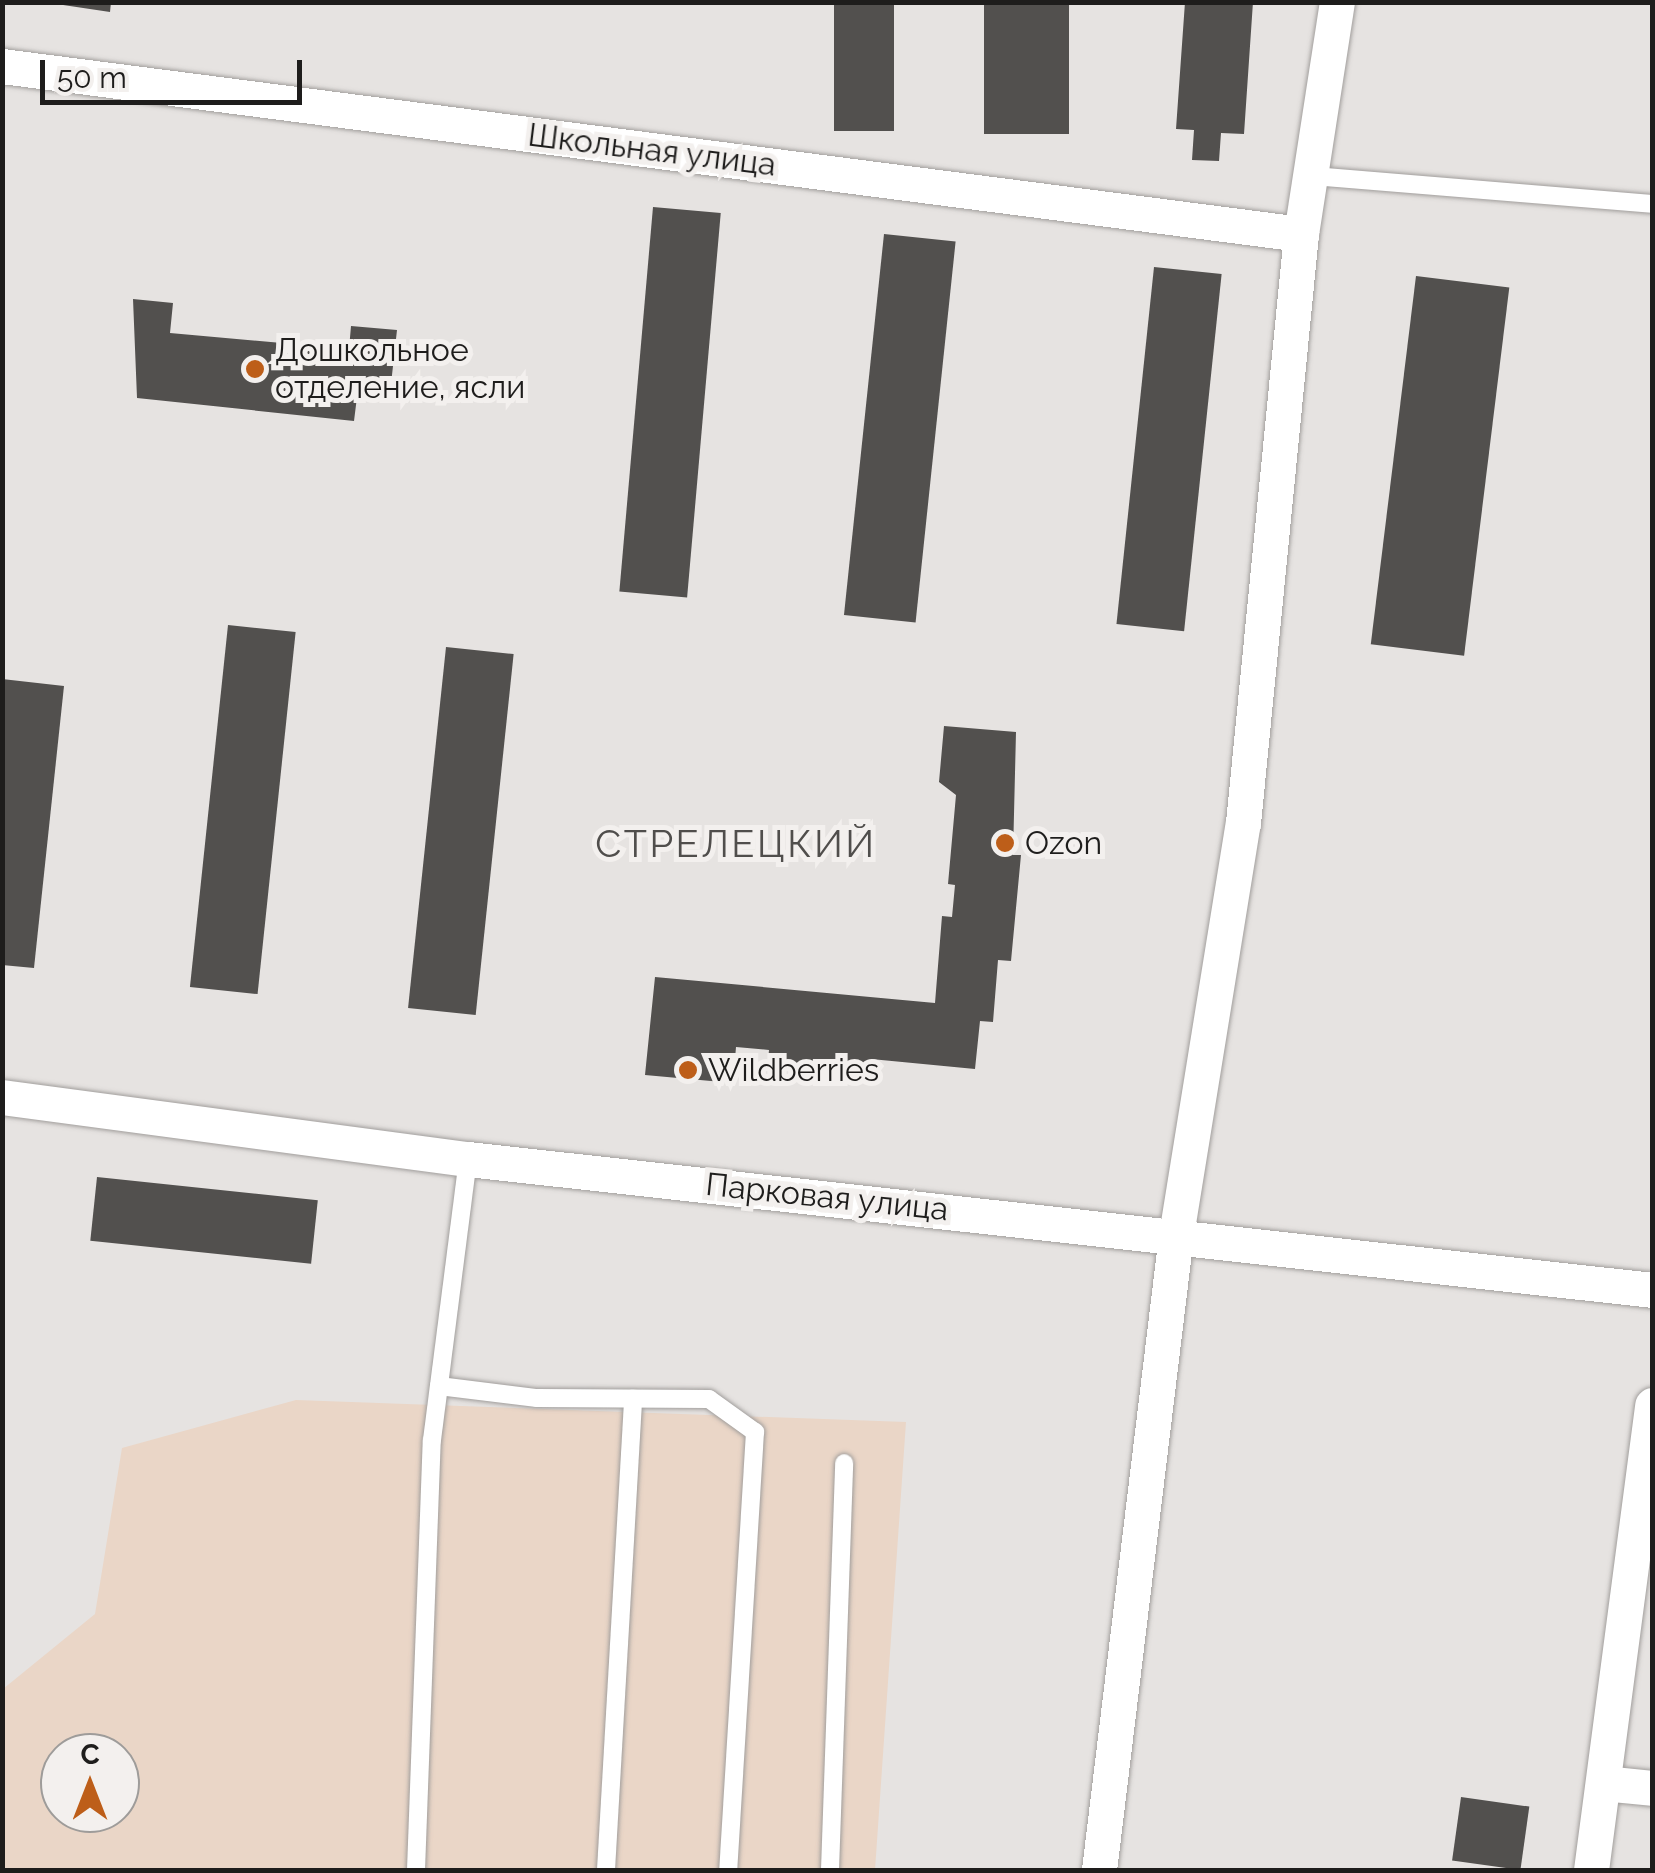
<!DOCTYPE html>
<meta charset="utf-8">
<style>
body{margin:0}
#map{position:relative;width:1655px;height:1873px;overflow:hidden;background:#e6e3e1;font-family:Raleway,sans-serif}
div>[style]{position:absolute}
.industrial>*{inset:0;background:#ead6c7}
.building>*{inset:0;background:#52504e;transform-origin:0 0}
.roads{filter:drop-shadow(0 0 2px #a19e9c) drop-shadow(0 0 2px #a19e9c)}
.lane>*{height:18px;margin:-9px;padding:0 9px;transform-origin:9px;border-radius:9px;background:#fff}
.street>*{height:35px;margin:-17.5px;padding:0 17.5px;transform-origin:17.5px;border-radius:17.5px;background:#fff}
.dots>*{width:28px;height:28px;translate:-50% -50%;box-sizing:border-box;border:5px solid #f3f0ee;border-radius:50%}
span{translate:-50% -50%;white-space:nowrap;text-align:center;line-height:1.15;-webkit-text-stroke:10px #f3f0ee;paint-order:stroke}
.street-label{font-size:32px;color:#1e1d1c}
.poi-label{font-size:32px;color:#1e1d1c}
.left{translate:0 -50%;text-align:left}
.quarter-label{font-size:38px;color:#504e4c;letter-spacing:2.5px}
.frame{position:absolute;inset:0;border:5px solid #1e1d1c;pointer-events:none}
.north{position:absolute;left:40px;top:1733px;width:100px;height:100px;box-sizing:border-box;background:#f3f0ee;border:2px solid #9e9c9a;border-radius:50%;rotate:0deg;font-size:28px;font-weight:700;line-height:40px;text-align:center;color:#1e1d1c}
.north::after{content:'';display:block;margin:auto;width:35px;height:45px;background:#bd5e19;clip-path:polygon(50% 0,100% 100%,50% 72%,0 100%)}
.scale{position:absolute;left:40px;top:60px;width:262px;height:45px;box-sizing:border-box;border:5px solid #1e1d1c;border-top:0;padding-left:12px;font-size:30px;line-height:35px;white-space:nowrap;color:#1e1d1c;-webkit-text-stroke:8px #f3f0ee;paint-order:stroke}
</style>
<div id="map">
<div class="industrial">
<div style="clip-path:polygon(evenodd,296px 1400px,906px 1422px,875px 1870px,3px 1870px,3px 1689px,95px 1614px,122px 1448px,296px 1400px,60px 1753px,120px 1753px,120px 1813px,60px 1813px,60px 1753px)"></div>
</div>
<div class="building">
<div style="clip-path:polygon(43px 2px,111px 2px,110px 12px)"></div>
<div style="left:834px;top:2px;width:60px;height:129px"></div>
<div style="left:984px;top:2px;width:85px;height:132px"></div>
<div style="clip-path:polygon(1185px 2px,1253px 2px,1244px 134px,1221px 133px,1219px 161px,1192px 160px,1194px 130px,1176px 129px)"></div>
<div style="left:653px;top:207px;width:68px;height:386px;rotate:5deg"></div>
<div style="left:884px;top:234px;width:72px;height:383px;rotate:6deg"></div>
<div style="left:1154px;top:267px;width:68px;height:359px;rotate:6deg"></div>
<div style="left:1416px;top:276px;width:94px;height:371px;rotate:7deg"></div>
<div style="clip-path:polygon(133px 299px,173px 303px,170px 333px,349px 349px,351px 326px,397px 330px,391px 384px,359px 381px,354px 421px,137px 398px)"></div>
<div style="left:228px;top:625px;width:68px;height:364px;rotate:6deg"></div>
<div style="left:446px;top:647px;width:68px;height:363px;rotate:6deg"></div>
<div style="clip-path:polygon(2px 679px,64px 686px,34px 968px,2px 965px)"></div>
<div style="clip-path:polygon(944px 726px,1016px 732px,1013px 855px,1021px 855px,1011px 961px,998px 960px,993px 1022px,980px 1021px,975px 1069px,871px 1059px,870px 1070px,768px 1061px,769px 1050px,736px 1047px,733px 1083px,645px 1075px,655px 977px,935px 1003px,942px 916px,952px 917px,955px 885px,948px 884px,956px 795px,939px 782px)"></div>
<div style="left:97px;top:1177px;width:222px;height:64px;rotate:6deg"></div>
<div style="left:1461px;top:1797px;width:69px;height:64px;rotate:8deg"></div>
</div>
<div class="roads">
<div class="lane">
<div style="left:1313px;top:176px;width:340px;rotate:4.7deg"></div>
<div style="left:439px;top:1386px;width:99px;rotate:7deg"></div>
<div style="left:537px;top:1398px;width:172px;rotate:0.3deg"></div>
<div style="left:709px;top:1399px;width:57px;rotate:35.7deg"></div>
<div style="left:755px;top:1432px;width:439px;rotate:93.5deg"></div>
<div style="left:416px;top:1870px;width:430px;rotate:-87.9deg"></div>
<div style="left:432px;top:1440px;width:283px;rotate:-82.7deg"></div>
<div style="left:606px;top:1870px;width:472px;rotate:-86.7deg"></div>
<div style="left:830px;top:1870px;width:407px;rotate:-88deg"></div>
</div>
<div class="street">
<div style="left:2px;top:66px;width:1310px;rotate:7.37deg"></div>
<div style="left:2px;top:1097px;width:470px;rotate:7.6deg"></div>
<div style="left:468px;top:1159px;width:1191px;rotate:6.31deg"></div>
<div style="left:1603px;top:1783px;width:49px;rotate:5.8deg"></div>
<div style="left:1099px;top:1870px;width:640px;rotate:-83.09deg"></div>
<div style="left:1176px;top:1235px;width:417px;rotate:-80.8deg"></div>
<div style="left:1243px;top:823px;width:592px;rotate:-84.38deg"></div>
<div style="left:1301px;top:234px;width:235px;rotate:-81.2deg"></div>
<div style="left:1591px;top:1870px;width:469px;rotate:-82.5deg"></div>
</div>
</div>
<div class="dots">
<div style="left:255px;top:369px;background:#bd5e19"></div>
<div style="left:1005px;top:843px;background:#bd5e19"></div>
<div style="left:688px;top:1070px;background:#bd5e19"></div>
</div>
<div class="street-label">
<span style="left:652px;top:150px;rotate:7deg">Школьная улица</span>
<span style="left:827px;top:1197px;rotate:6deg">Парковая улица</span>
</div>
<div class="poi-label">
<span class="left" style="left:275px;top:369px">Дошкольное<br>отделение, ясли</span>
<span class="left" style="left:1025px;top:843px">Ozon</span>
<span class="left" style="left:708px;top:1070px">Wildberries</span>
</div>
<div class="quarter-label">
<span style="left:736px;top:844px">СТРЕЛЕЦКИЙ</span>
</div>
<div class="frame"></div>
<div class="north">С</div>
<div class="scale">50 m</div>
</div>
